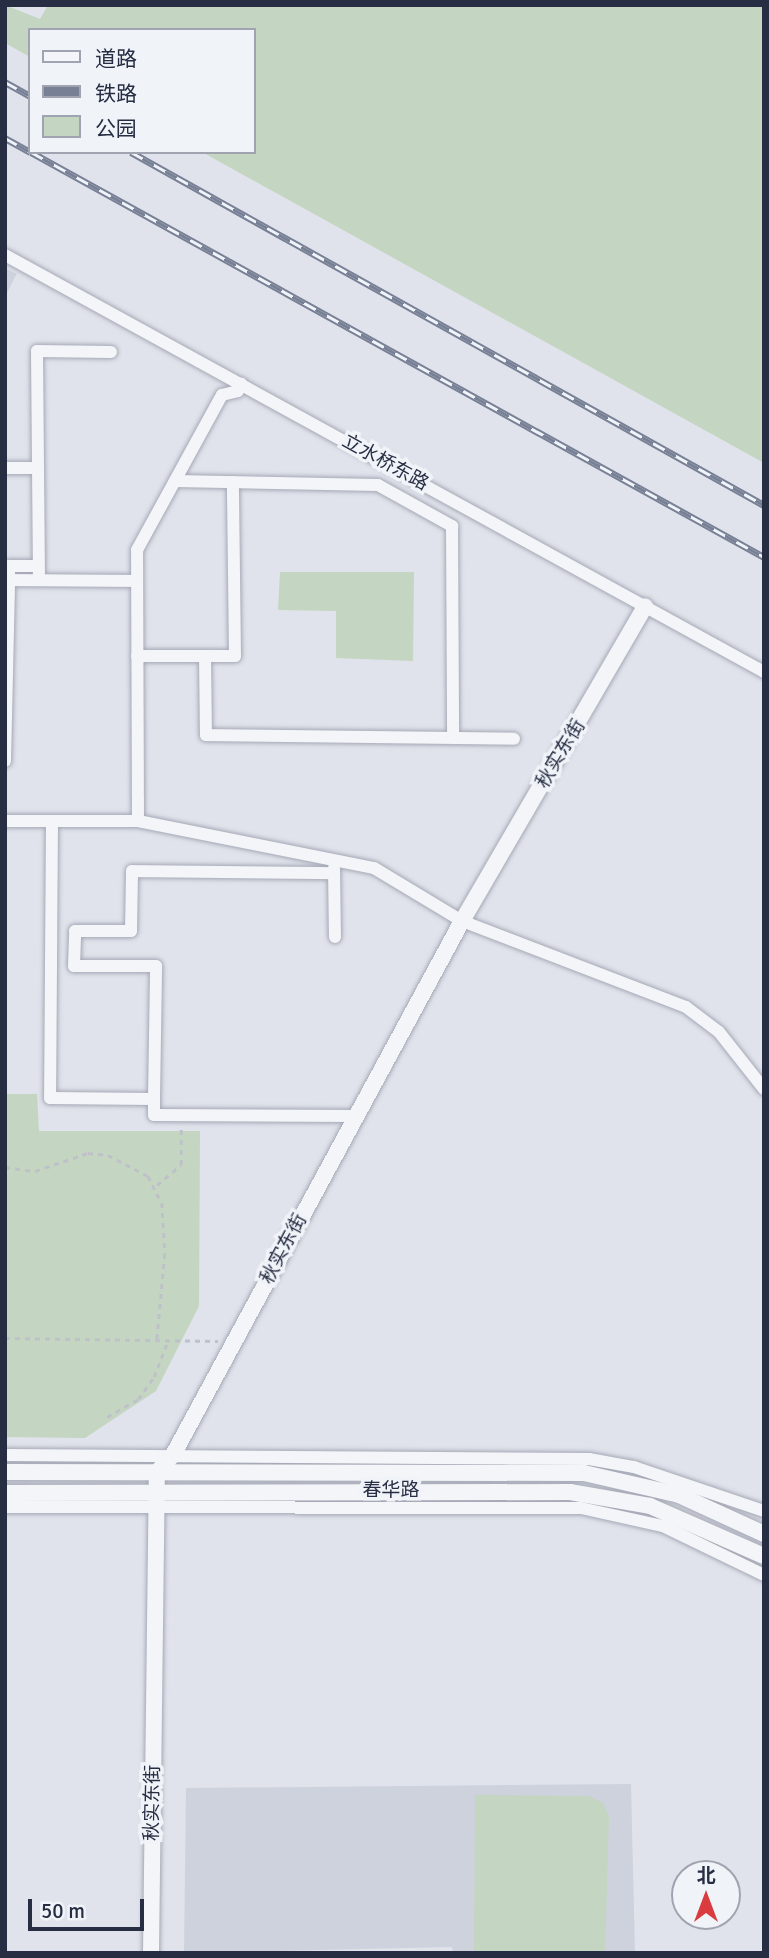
<!DOCTYPE html>
<meta charset="utf-8">
<style>
body{margin:0}
#map{position:relative;width:769px;height:1958px;overflow:hidden;background:#e0e3eb;font-family:Signika,"Noto Sans SC",sans-serif}
div>[style]{position:absolute}
.built>*{inset:0;background:#ced2dd;transform-origin:0 0}
.green>*{inset:0;background:#c4d5c1}
.path>*{height:2.5px;margin-top:-1.25px;transform-origin:0;background:repeating-linear-gradient(90deg,#bfc1c9 0 5px,transparent 0 10px)}
.roads{filter:drop-shadow(0 0 2px #a5a9b6) drop-shadow(0 0 2px #a5a9b6)}
.minor>*{height:12px;margin:-6px;padding:0 6px;transform-origin:6px;border-radius:6px;background:#f4f5f8}
.tertiary>*{height:16px;margin:-8px;padding:0 8px;transform-origin:8px;border-radius:8px;background:#f4f5f8}
.rail>*{height:7px;margin-top:-3.5px;transform-origin:0;background:repeating-linear-gradient(90deg,#f0f3f8 0 13px,#788096 0 26px);box-sizing:border-box;border-block:2px solid #788096}
span{translate:-50% -50%;white-space:nowrap;text-align:center;line-height:1.15;-webkit-text-stroke:7px #f0f3f8;paint-order:stroke}
.street-label{font-size:19px;color:#272e44}
.frame{position:absolute;inset:0;border:7px solid #272e44;pointer-events:none}
.legend{position:absolute;left:28px;top:28px;width:228px;height:126px;box-sizing:border-box;background:#f0f3f8;border:2px solid #a0a4b0;margin:0;padding:9px 12px;list-style:none;font-size:21px;color:#272e44}
.legend li{display:flex;align-items:center;gap:14px;height:35px}
.legend b{width:35px;border:2px solid #a0a4b0}
.north{position:absolute;left:671px;top:1860px;width:70px;height:70px;box-sizing:border-box;background:#f0f3f8;border:2px solid #a0a4b0;border-radius:50%;rotate:0deg;font-size:19px;font-weight:700;line-height:28px;text-align:center;color:#272e44}
.north::after{content:'';display:block;margin:auto;width:24px;height:32px;background:#da3b3f;clip-path:polygon(50% 0,100% 100%,50% 72%,0 100%)}
.scale{position:absolute;left:28px;top:1899px;width:116px;height:32px;box-sizing:border-box;border:4px solid #272e44;border-top:0;padding-left:9px;font-size:21px;line-height:24px;white-space:nowrap;color:#272e44;-webkit-text-stroke:5px #f0f3f8;paint-order:stroke}
</style>
<div id="map">
<div class="built">
<div style="left:5px;top:268px;width:13px;height:178px;rotate:27deg"></div>
<div style="clip-path:polygon(631px 1784px,635px 1953px,453px 1953px,452px 1947px,184px 1953px,186px 1788px)"></div>
</div>
<div class="green">
<div style="clip-path:polygon(5px 5px,40px 19px,48px 5px,764px 5px,764px 463px,202px 152px,254px 152px,254px 30px,30px 30px,30px 57px,5px 43px)"></div>
<div style="clip-path:polygon(280px 572px,414px 572px,413px 661px,336px 658px,336px 611px,278px 610px)"></div>
<div style="clip-path:polygon(5px 1094px,37px 1094px,39px 1131px,200px 1131px,199px 1306px,156px 1391px,85px 1438px,5px 1437px)"></div>
<div style="clip-path:polygon(475px 1795px,588px 1796px,603px 1803px,609px 1817px,605px 1953px,474px 1953px)"></div>
</div>
<div class="path">
<div style="left:5px;top:1167px;width:30px;rotate:8deg"></div>
<div style="left:35px;top:1171px;width:56px;rotate:-18.8deg"></div>
<div style="left:88px;top:1153px;width:20px;rotate:6deg"></div>
<div style="left:108px;top:1155px;width:45px;rotate:27.7deg"></div>
<div style="left:148px;top:1176px;width:30px;rotate:63deg"></div>
<div style="left:162px;top:1203px;width:51px;rotate:86.6deg"></div>
<div style="left:165px;top:1254px;width:86px;rotate:95.3deg"></div>
<div style="left:157px;top:1185px;width:31px;rotate:-40deg"></div>
<div style="left:181px;top:1165px;width:36px;rotate:-90deg"></div>
<div style="left:5px;top:1338px;width:213px;rotate:0.8deg"></div>
<div style="left:107px;top:1417px;width:36px;rotate:-30deg"></div>
<div style="left:138px;top:1399px;width:27px;rotate:-54deg"></div>
<div style="left:154px;top:1377px;width:40px;rotate:-69deg"></div>
</div>
<div class="roads">
<div class="minor">
<div style="left:5px;top:255px;width:866px;rotate:28.78deg"></div>
<div style="left:5px;top:468px;width:32px"></div>
<div style="left:175px;top:481px;width:203px;rotate:1.1deg"></div>
<div style="left:378px;top:485px;width:85px;rotate:29deg"></div>
<div style="left:452px;top:526px;width:212px;rotate:89.7deg"></div>
<div style="left:9px;top:580px;width:14px;rotate:-90deg"></div>
<div style="left:9px;top:566px;width:29px"></div>
<div style="left:39px;top:580px;width:229px;rotate:-90.5deg"></div>
<div style="left:37px;top:351px;width:74px;rotate:0.8deg"></div>
<div style="left:137px;top:656px;width:98px"></div>
<div style="left:235px;top:656px;width:174px;rotate:-90.7deg"></div>
<div style="left:205px;top:656px;width:79px;rotate:89.3deg"></div>
<div style="left:206px;top:735px;width:308px;rotate:0.7deg"></div>
<div style="left:5px;top:761px;width:181px;rotate:-88.7deg"></div>
<div style="left:9px;top:580px;width:128px;rotate:0.4deg"></div>
<div style="left:5px;top:821px;width:133px"></div>
<div style="left:138px;top:821px;width:241px;rotate:11.3deg"></div>
<div style="left:374px;top:868px;width:103px;rotate:31.1deg"></div>
<div style="left:462px;top:921px;width:240px;rotate:21deg"></div>
<div style="left:686px;top:1007px;width:41px;rotate:37.1deg"></div>
<div style="left:719px;top:1032px;width:73px;rotate:51.7deg"></div>
<div style="left:52px;top:821px;width:277px;rotate:90.4deg"></div>
<div style="left:50px;top:1098px;width:104px;rotate:0.6deg"></div>
<div style="left:154px;top:1099px;width:16px;rotate:90deg"></div>
<div style="left:154px;top:1115px;width:202px;rotate:0.3deg"></div>
<div style="left:138px;top:821px;width:271px;rotate:-90.2deg"></div>
<div style="left:137px;top:550px;width:177px;rotate:-61.3deg"></div>
<div style="left:222px;top:395px;width:16px;rotate:-14deg"></div>
<div style="left:238px;top:391px;width:8px;rotate:-67deg"></div>
<div style="left:334px;top:868px;width:69px;rotate:89.2deg"></div>
<div style="left:154px;top:1099px;width:133px;rotate:-89.1deg"></div>
<div style="left:156px;top:966px;width:82px;rotate:180deg"></div>
<div style="left:74px;top:966px;width:35px;rotate:-88deg"></div>
<div style="left:75px;top:931px;width:56px"></div>
<div style="left:131px;top:931px;width:60px;rotate:-89deg"></div>
<div style="left:132px;top:871px;width:202px;rotate:0.6deg"></div>
<div style="left:5px;top:1455px;width:584px;rotate:0.39deg"></div>
<div style="left:589px;top:1459px;width:46px;rotate:10.1deg"></div>
<div style="left:634px;top:1467px;width:137px;rotate:18.7deg"></div>
<div style="left:5px;top:1507px;width:576px;rotate:0.1deg"></div>
<div style="left:581px;top:1508px;width:84px;rotate:12.4deg"></div>
<div style="left:663px;top:1526px;width:112px;rotate:25.9deg"></div>
</div>
<div class="tertiary">
<div style="left:5px;top:1472px;width:579px;rotate:0.1deg"></div>
<div style="left:584px;top:1473px;width:98px;rotate:13deg"></div>
<div style="left:679px;top:1495px;width:94px;rotate:24.6deg"></div>
<div style="left:5px;top:1493px;width:565px;rotate:-0.1deg"></div>
<div style="left:570px;top:1492px;width:81px;rotate:9.9deg"></div>
<div style="left:650px;top:1506px;width:124px;rotate:23.7deg"></div>
<div style="left:151px;top:1953px;width:481px;rotate:-89.3deg"></div>
<div style="left:157px;top:1472px;width:23px;rotate:-47deg"></div>
<div style="left:173px;top:1455px;width:607px;rotate:-61.58deg"></div>
<div style="left:462px;top:921px;width:364px;rotate:-59.8deg"></div>
</div>
</div>
<div class="rail">
<div style="left:5px;top:82px;width:29px;rotate:29deg"></div>
<div style="left:5px;top:138px;width:29px;rotate:29deg"></div>
<div style="left:31px;top:152px;width:837px;rotate:28.92deg"></div>
<div style="left:131px;top:152px;width:725px;rotate:29.15deg"></div>
</div>
<div class="street-label">
<span style="left:385px;top:463px;rotate:29deg">立水桥东路</span>
<span style="left:561px;top:754px;rotate:-59deg">秋实东街</span>
<span style="left:284px;top:1249px;rotate:-62deg">秋实东街</span>
<span style="left:391px;top:1491px">春华路</span>
<span style="left:153px;top:1803px;rotate:-89deg">秋实东街</span>
</div>
<div class="frame"></div>
<ul class="legend">
<li><b style="height:9px;background:#f4f5f8"></b>道路</li>
<li><b style="height:9px;background:#788096"></b>铁路</li>
<li><b style="height:19px;background:#c4d5c1"></b>公园</li>
</ul>
<div class="north">北</div>
<div class="scale">50 m</div>
</div>
